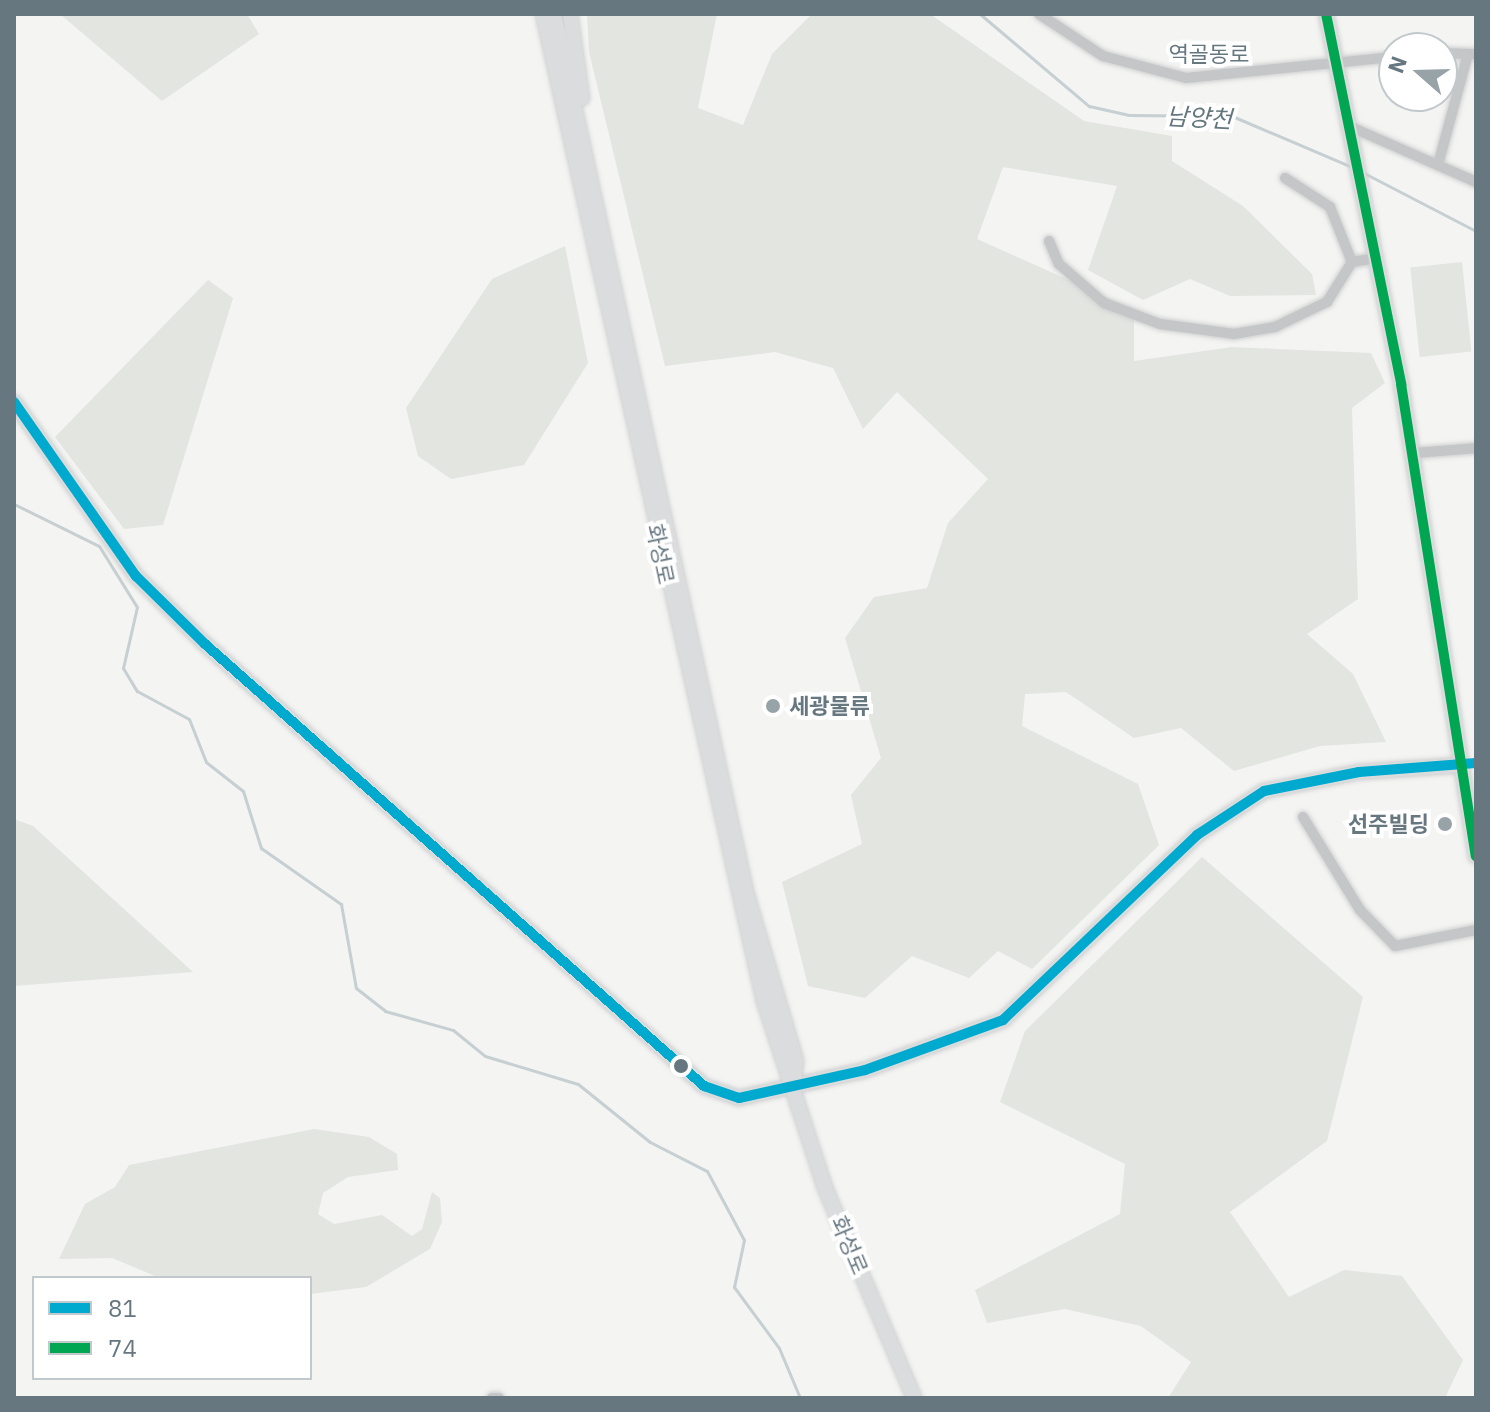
<!DOCTYPE html>
<meta charset="utf-8">
<style>
body{margin:0}
#map{position:relative;width:1490px;height:1412px;overflow:hidden;background:#f4f4f3;font-family:"IBM Plex Sans","Noto Sans KR",sans-serif}
div>[style]{position:absolute}
.green>*{inset:0;background:#e3e5e1;transform-origin:0 0}
.stream>*{height:3px;margin:-1.5px;padding:0 1.5px;transform-origin:1.5px;border-radius:1.5px;background:#c6cfd1}
.roads{filter:drop-shadow(0 0 2px #cfd0d0) drop-shadow(0 0 2px #cfd0d0)}
.minor>*{height:10px;margin:-5px;padding:0 5px;transform-origin:5px;border-radius:5px;background:#c5c6c7}
.major>*{height:14px;margin:-7px;padding:0 7px;transform-origin:7px;border-radius:7px;background:#dbdcdd}
.bus-1>*{height:10px;margin:-5px;padding:0 5px;transform-origin:5px;border-radius:5px;background:#00a9ce}
.bus-2>*{height:10px;margin:-5px;padding:0 5px;transform-origin:5px;border-radius:5px;background:#00a651}
.dots>*{width:22px;height:22px;translate:-50% -50%;box-sizing:border-box;border:4px solid #fff;border-radius:50%}
span{translate:-50% -50%;white-space:nowrap;text-align:center;line-height:1.15;-webkit-text-stroke:8px #fff;paint-order:stroke}
.street-label{font-size:22px;color:#677780}
.poi-label{font-size:22px;color:#677780;font-weight:700}
.left{translate:0 -50%;text-align:left}
.right{translate:-100% -50%;text-align:right}
.water-label{font-size:24px;color:#63777c;font-style:italic}
.frame{position:absolute;inset:0;border:16px solid #677780;pointer-events:none}
.legend{position:absolute;left:32px;top:1276px;width:280px;height:104px;box-sizing:border-box;background:#fff;border:2px solid #c2c9cc;margin:0;padding:10px 14px;list-style:none;font-size:24px;color:#677780}
.legend li{display:flex;align-items:center;gap:16px;height:40px}
.legend b{width:40px;border:2px solid #c2c9cc}
.north{position:absolute;left:1378px;top:32px;width:80px;height:80px;box-sizing:border-box;background:#fff;border:2px solid #c2c9cc;border-radius:50%;rotate:290deg;font-size:22px;font-weight:700;line-height:32px;text-align:center;color:#677780}
.north::after{content:'';display:block;margin:auto;width:28px;height:36px;background:#98a3a8;clip-path:polygon(50% 0,100% 100%,50% 72%,0 100%)}
</style>
<div id="map">
<div class="green">
<div style="clip-path:polygon(60px 14px,247px 14px,259px 34px,162px 101px)"></div>
<div style="clip-path:polygon(587px 14px,717px 14px,698px 108px,743px 125px,772px 54px,812px 14px,930px 14px,1084px 121px,1172px 136px,1172px 161px,1243px 206px,1312px 274px,1316px 295px,1230px 296px,1190px 279px,1143px 300px,1088px 270px,1117px 186px,1003px 167px,977px 239px,1134px 309px,1134px 361px,1232px 347px,1371px 353px,1385px 383px,1352px 408px,1358px 599px,1307px 634px,1353px 674px,1386px 742px,1320px 746px,1234px 771px,1181px 728px,1134px 738px,1066px 692px,1025px 694px,1022px 726px,1138px 784px,1159px 845px,1032px 969px,998px 951px,969px 978px,912px 956px,865px 998px,808px 986px,782px 882px,862px 844px,851px 795px,881px 758px,845px 638px,874px 597px,927px 588px,948px 523px,988px 479px,897px 392px,863px 429px,833px 368px,775px 352px,665px 366px,589px 52px)"></div>
<div style="clip-path:polygon(565px 246px,588px 363px,524px 465px,451px 479px,418px 456px,406px 408px,492px 279px)"></div>
<div style="left:1462px;top:262px;width:90px;height:52px;rotate:84deg"></div>
<div style="clip-path:polygon(208px 280px,233px 298px,163px 525px,124px 529px,55px 437px)"></div>
<div style="clip-path:polygon(14px 819px,33px 826px,193px 972px,14px 986px)"></div>
<div style="clip-path:polygon(1202px 857px,1363px 997px,1327px 1141px,1230px 1212px,1289px 1297px,1344px 1270px,1402px 1276px,1463px 1360px,1445px 1398px,1168px 1398px,1191px 1362px,1141px 1326px,1065px 1309px,987px 1323px,975px 1290px,1120px 1214px,1125px 1164px,1000px 1102px,1025px 1031px)"></div>
<div style="clip-path:polygon(314px 1129px,369px 1137px,397px 1154px,398px 1170px,348px 1177px,323px 1193px,318px 1214px,334px 1224px,382px 1215px,412px 1236px,422px 1229px,432px 1192px,440px 1198px,442px 1222px,430px 1249px,366px 1287px,310px 1294px,310px 1278px,160px 1278px,112px 1258px,59px 1259px,85px 1204px,115px 1187px,129px 1165px)"></div>
</div>
<div class="stream">
<div style="left:980px;top:14px;width:143px;rotate:40.2deg"></div>
<div style="left:1089px;top:106px;width:41px;rotate:12.7deg"></div>
<div style="left:1129px;top:115px;width:103px;rotate:0.6deg"></div>
<div style="left:1232px;top:116px;width:128px;rotate:23deg"></div>
<div style="left:1364px;top:173px;width:126px;rotate:27.4deg"></div>
<div style="left:14px;top:504px;width:95px;rotate:26.3deg"></div>
<div style="left:99px;top:546px;width:72px;rotate:58.1deg"></div>
<div style="left:137px;top:607px;width:63px;rotate:102.9deg"></div>
<div style="left:123px;top:668px;width:27px;rotate:59deg"></div>
<div style="left:137px;top:691px;width:59px;rotate:28.3deg"></div>
<div style="left:189px;top:719px;width:46px;rotate:68.4deg"></div>
<div style="left:206px;top:762px;width:47px;rotate:38.1deg"></div>
<div style="left:243px;top:791px;width:60px;rotate:72.5deg"></div>
<div style="left:261px;top:848px;width:98px;rotate:35deg"></div>
<div style="left:341px;top:904px;width:85px;rotate:79.9deg"></div>
<div style="left:356px;top:988px;width:37px;rotate:38deg"></div>
<div style="left:385px;top:1011px;width:71px;rotate:15.6deg"></div>
<div style="left:453px;top:1030px;width:41px;rotate:39.1deg"></div>
<div style="left:485px;top:1056px;width:97px;rotate:16.8deg"></div>
<div style="left:578px;top:1084px;width:92px;rotate:38.9deg"></div>
<div style="left:650px;top:1142px;width:64px;rotate:27deg"></div>
<div style="left:707px;top:1171px;width:78px;rotate:61.8deg"></div>
<div style="left:744px;top:1240px;width:48px;rotate:102deg"></div>
<div style="left:734px;top:1287px;width:76px;rotate:53.6deg"></div>
<div style="left:779px;top:1348px;width:54px;rotate:67.2deg"></div>
</div>
<div class="roads">
<div class="minor">
<div style="left:1039px;top:14px;width:77px;rotate:33.3deg"></div>
<div style="left:1103px;top:56px;width:86px;rotate:14.8deg"></div>
<div style="left:1186px;top:78px;width:209px;rotate:-5.8deg"></div>
<div style="left:1442px;top:53px;width:34px;rotate:2deg"></div>
<div style="left:1351px;top:127px;width:137px;rotate:23.7deg"></div>
<div style="left:1438px;top:165px;width:115px;rotate:-74.9deg"></div>
<div style="left:1285px;top:178px;width:54px;rotate:32.8deg"></div>
<div style="left:1330px;top:207px;width:59px;rotate:68.2deg"></div>
<div style="left:1049px;top:241px;width:25px;rotate:67deg"></div>
<div style="left:1059px;top:264px;width:60px;rotate:40.9deg"></div>
<div style="left:1104px;top:303px;width:60px;rotate:20.6deg"></div>
<div style="left:1160px;top:324px;width:75px;rotate:7.7deg"></div>
<div style="left:1234px;top:334px;width:42px;rotate:-9.7deg"></div>
<div style="left:1275px;top:327px;width:58px;rotate:-25.7deg"></div>
<div style="left:1327px;top:302px;width:47px;rotate:-58deg"></div>
<div style="left:1352px;top:262px;width:26px;rotate:-9deg"></div>
<div style="left:1413px;top:453px;width:63px;rotate:-4.5deg"></div>
<div style="left:1303px;top:817px;width:109px;rotate:58.5deg"></div>
<div style="left:1360px;top:910px;width:50px;rotate:45.8deg"></div>
<div style="left:1395px;top:946px;width:83px;rotate:-11.2deg"></div>
<div style="left:492px;top:1398px;width:7px"></div>
</div>
<div class="major">
<div style="left:543px;top:14px;width:1011px;rotate:77.38deg"></div>
<div style="left:764px;top:1001px;width:197px;rotate:71.9deg"></div>
<div style="left:825px;top:1188px;width:228px;rotate:67deg"></div>
<div style="left:554px;top:14px;width:899px;rotate:77.66deg"></div>
<div style="left:746px;top:892px;width:176px;rotate:73.5deg"></div>
<div style="left:796px;top:1061px;width:28px;rotate:96deg"></div>
<div style="left:570px;top:14px;width:85px;rotate:81.9deg"></div>
<div style="left:1326px;top:14px;width:378px;rotate:78.5deg"></div>
<div style="left:1401px;top:384px;width:478px;rotate:81deg"></div>
<div style="left:14px;top:402px;width:213px;rotate:55deg"></div>
<div style="left:136px;top:576px;width:97px;rotate:44.6deg"></div>
<div style="left:205px;top:644px;width:667px;rotate:41.53deg"></div>
<div style="left:704px;top:1086px;width:37px;rotate:19deg"></div>
<div style="left:739px;top:1098px;width:129px;rotate:-12.5deg"></div>
<div style="left:865px;top:1070px;width:147px;rotate:-19.9deg"></div>
<div style="left:1003px;top:1020px;width:268px;rotate:-43.6deg"></div>
<div style="left:1197px;top:835px;width:80px;rotate:-33.3deg"></div>
<div style="left:1264px;top:791px;width:97px;rotate:-11.3deg"></div>
<div style="left:1359px;top:772px;width:104px;rotate:-3.9deg"></div>
</div>
</div>
<div class="bus-1">
<div style="left:14px;top:402px;width:213px;rotate:55deg"></div>
<div style="left:136px;top:576px;width:97px;rotate:44.6deg"></div>
<div style="left:205px;top:644px;width:667px;rotate:41.53deg"></div>
<div style="left:704px;top:1086px;width:37px;rotate:19deg"></div>
<div style="left:739px;top:1098px;width:129px;rotate:-12.5deg"></div>
<div style="left:865px;top:1070px;width:147px;rotate:-19.9deg"></div>
<div style="left:1003px;top:1020px;width:268px;rotate:-43.6deg"></div>
<div style="left:1197px;top:835px;width:80px;rotate:-33.3deg"></div>
<div style="left:1264px;top:791px;width:97px;rotate:-11.3deg"></div>
<div style="left:1359px;top:772px;width:117px;rotate:-4.4deg"></div>
</div>
<div class="bus-2">
<div style="left:1326px;top:14px;width:378px;rotate:78.5deg"></div>
<div style="left:1401px;top:384px;width:478px;rotate:81deg"></div>
</div>
<div class="dots">
<div style="left:773px;top:706px;background:#98a3a8"></div>
<div style="left:1445px;top:824px;background:#98a3a8"></div>
<div style="left:681px;top:1066px;background:#677780"></div>
</div>
<div class="street-label">
<span style="left:1209px;top:54px">역골동로</span>
<span style="left:661px;top:554px;rotate:78deg">화성로</span>
<span style="left:850px;top:1245px;rotate:67deg">화성로</span>
</div>
<div class="poi-label">
<span class="left" style="left:789px;top:706px">세광물류</span>
<span class="right" style="left:1429px;top:824px">선주빌딩</span>
</div>
<div class="water-label">
<span style="left:1199px;top:118px;rotate:3deg">남양천</span>
</div>
<div class="frame"></div>
<ul class="legend">
<li><b style="height:10px;background:#00a9ce"></b>81</li>
<li><b style="height:10px;background:#00a651"></b>74</li>
</ul>
<div class="north">N</div>
</div>
